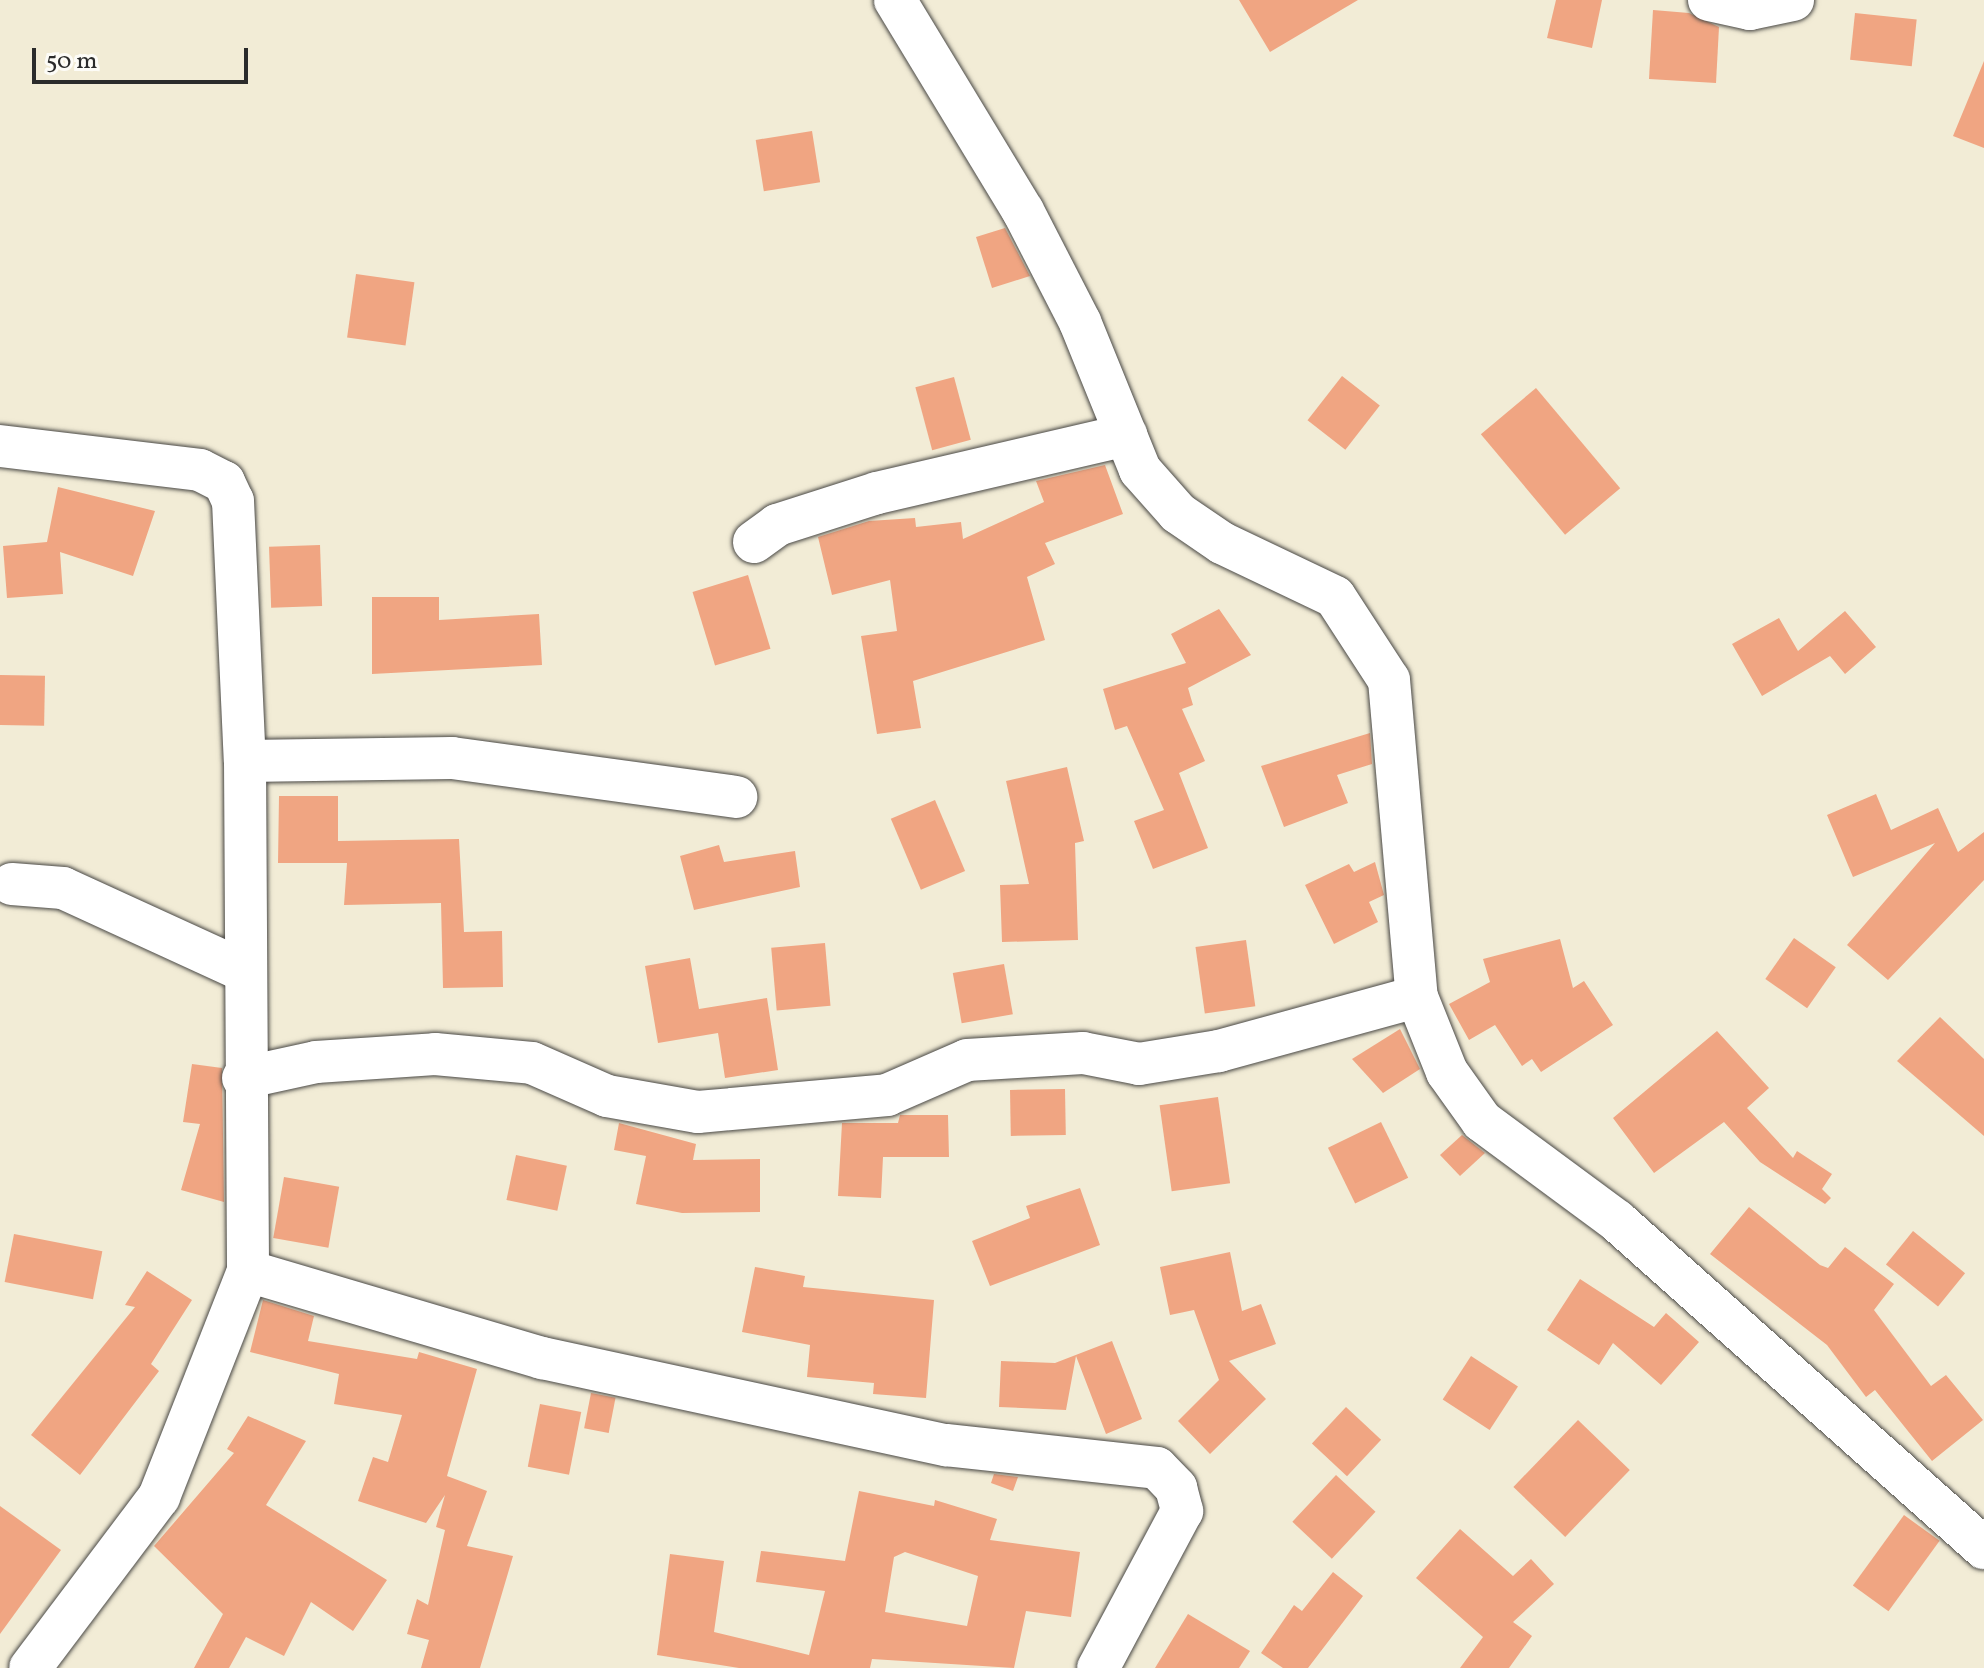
<!DOCTYPE html>
<style>
body{margin:0}
#map{position:relative;width:1984px;height:1668px;overflow:hidden;background:#f2ecd6;font-family:Vollkorn,serif}
div>[style]{position:absolute}
.building>*{inset:0;background:#f0a582;transform-origin:0 0}
.roads{filter:drop-shadow(0 0 2px #494845) drop-shadow(0 0 2px #494845)}
.minor>*{height:42px;margin:-21px;padding:0 21px;transform-origin:21px;border-radius:21px;background:#fff}
span{translate:-50% -50%;white-space:nowrap;text-align:center;line-height:1.15;-webkit-text-stroke:6px #fdfcf7;paint-order:stroke}
.scale{position:absolute;left:32px;top:48px;width:216px;height:36px;box-sizing:border-box;border:4px solid #2b2b2b;border-top:0;padding-left:10px;font-size:24px;line-height:28px;white-space:nowrap;color:#2b2b2b;-webkit-text-stroke:6px #fdfcf7;paint-order:stroke}
</style>
<div id="map">
<div class="building">
<div style="clip-path:polygon(1239px 0,1358px 0,1270px 52px)"></div>
<div style="clip-path:polygon(1556px 0,1602px 0,1592px 48px,1547px 38px)"></div>
<div style="clip-path:polygon(1653px 10px,1689px 13px,1719px 27px,1716px 83px,1649px 79px)"></div>
<div style="left:1855px;top:13px;width:62px;height:47px;rotate:6deg"></div>
<div style="clip-path:polygon(1984px 61px,1984px 148px,1953px 136px)"></div>
<div style="left:812px;top:131px;width:52px;height:57px;rotate:81deg"></div>
<div style="clip-path:polygon(1005px 228px,1030px 276px,992px 288px,976px 237px)"></div>
<div style="left:356px;top:274px;width:59px;height:64px;rotate:8deg"></div>
<div style="left:1342px;top:376px;width:48px;height:56px;rotate:38deg"></div>
<div style="left:954px;top:377px;width:65px;height:40px;rotate:75deg"></div>
<div style="left:1536px;top:388px;width:131px;height:72px;rotate:50deg"></div>
<div style="clip-path:polygon(1105px 465px,1123px 514px,1045px 543px,1055px 564px,1027px 577px,1045px 640px,913px 681px,921px 728px,877px 734px,861px 636px,897px 631px,890px 580px,832px 595px,818px 537px,869px 521px,915px 518px,916px 527px,961px 522px,963px 539px,1044px 502px,1036px 481px)"></div>
<div style="clip-path:polygon(58px 487px,155px 511px,133px 576px,60px 552px,63px 594px,7px 598px,3px 546px,47px 542px)"></div>
<div style="left:320px;top:545px;width:61px;height:51px;rotate:88deg"></div>
<div style="left:748px;top:575px;width:77px;height:58px;rotate:73deg"></div>
<div style="clip-path:polygon(372px 597px,439px 597px,439px 620px,539px 614px,542px 665px,372px 674px)"></div>
<div style="clip-path:polygon(1219px 609px,1251px 655px,1188px 688px,1193px 705px,1182px 709px,1205px 761px,1179px 773px,1208px 848px,1153px 869px,1134px 821px,1164px 810px,1127px 726px,1115px 730px,1103px 689px,1186px 663px,1171px 634px)"></div>
<div style="clip-path:polygon(1845px 611px,1876px 647px,1845px 674px,1830px 656px,1762px 696px,1732px 644px,1779px 618px,1798px 651px)"></div>
<div style="left:0;top:675px;width:45px;height:50px;rotate:1deg"></div>
<div style="clip-path:polygon(1370px 733px,1372px 764px,1337px 775px,1348px 803px,1284px 827px,1261px 766px)"></div>
<div style="clip-path:polygon(1067px 767px,1084px 841px,1075px 843px,1078px 940px,1002px 942px,1000px 885px,1029px 884px,1006px 781px)"></div>
<div style="clip-path:polygon(1876px 794px,1891px 830px,1938px 808px,1958px 852px,1984px 832px,1984px 880px,1888px 980px,1847px 945px,1935px 843px,1853px 877px,1827px 815px)"></div>
<div style="clip-path:polygon(279px 796px,338px 796px,338px 841px,459px 839px,464px 932px,502px 931px,503px 987px,443px 988px,441px 903px,344px 905px,347px 863px,278px 863px)"></div>
<div style="left:935px;top:800px;width:77px;height:48px;rotate:67deg"></div>
<div style="clip-path:polygon(719px 845px,724px 862px,795px 851px,800px 887px,694px 910px,680px 856px)"></div>
<div style="clip-path:polygon(1375px 862px,1384px 895px,1369px 902px,1378px 922px,1334px 944px,1305px 885px,1349px 864px,1354px 872px)"></div>
<div style="left:1794px;top:938px;width:51px;height:50px;rotate:35deg"></div>
<div style="clip-path:polygon(1560px 939px,1573px 988px,1584px 981px,1613px 1025px,1541px 1072px,1532px 1059px,1522px 1066px,1495px 1025px,1469px 1040px,1449px 1004px,1490px 982px,1483px 959px)"></div>
<div style="left:1246px;top:940px;width:67px;height:51px;rotate:82deg"></div>
<div style="left:825px;top:943px;width:63px;height:54px;rotate:85deg"></div>
<div style="clip-path:polygon(690px 958px,699px 1009px,767px 998px,778px 1070px,725px 1078px,718px 1033px,658px 1043px,645px 966px)"></div>
<div style="left:1004px;top:964px;width:51px;height:52px;rotate:80deg"></div>
<div style="clip-path:polygon(1940px 1017px,1984px 1059px,1984px 1136px,1897px 1061px)"></div>
<div style="clip-path:polygon(1400px 1029px,1420px 1069px,1383px 1093px,1352px 1059px)"></div>
<div style="clip-path:polygon(1717px 1031px,1769px 1088px,1747px 1108px,1793px 1158px,1797px 1151px,1832px 1174px,1822px 1189px,1831px 1198px,1825px 1204px,1760px 1162px,1724px 1122px,1654px 1173px,1613px 1118px)"></div>
<div style="clip-path:polygon(192px 1064px,222px 1068px,224px 1202px,181px 1190px,200px 1124px,183px 1122px)"></div>
<div style="left:1065px;top:1089px;width:46px;height:55px;rotate:89deg"></div>
<div style="left:1218px;top:1097px;width:87px;height:59px;rotate:82deg"></div>
<div style="clip-path:polygon(900px 1115px,948px 1115px,949px 1157px,883px 1157px,881px 1198px,838px 1196px,842px 1123px,898px 1123px)"></div>
<div style="left:1381px;top:1122px;width:62px;height:59px;rotate:64deg"></div>
<div style="clip-path:polygon(619px 1123px,696px 1144px,693px 1160px,760px 1159px,760px 1212px,682px 1213px,636px 1204px,646px 1156px,614px 1150px)"></div>
<div style="clip-path:polygon(1462px 1135px,1485px 1153px,1460px 1176px,1440px 1155px)"></div>
<div style="left:516px;top:1155px;width:52px;height:46px;rotate:12deg"></div>
<div style="left:284px;top:1177px;width:56px;height:62px;rotate:10deg"></div>
<div style="clip-path:polygon(1080px 1188px,1100px 1245px,990px 1286px,972px 1241px,1030px 1218px,1026px 1206px)"></div>
<div style="clip-path:polygon(1749px 1207px,1820px 1265px,1828px 1268px,1845px 1247px,1894px 1284px,1874px 1310px,1931px 1386px,1946px 1375px,1983px 1420px,1932px 1461px,1875px 1390px,1866px 1397px,1827px 1345px,1710px 1254px)"></div>
<div style="left:1913px;top:1231px;width:67px;height:43px;rotate:39deg"></div>
<div style="left:14px;top:1234px;width:90px;height:49px;rotate:11deg"></div>
<div style="clip-path:polygon(1230px 1252px,1242px 1311px,1261px 1304px,1276px 1344px,1229px 1361px,1266px 1399px,1210px 1454px,1178px 1421px,1219px 1380px,1194px 1310px,1170px 1315px,1160px 1267px)"></div>
<div style="clip-path:polygon(755px 1267px,805px 1276px,803px 1287px,934px 1300px,926px 1398px,873px 1394px,874px 1383px,807px 1377px,810px 1345px,742px 1332px)"></div>
<div style="clip-path:polygon(147px 1271px,192px 1300px,151px 1364px,159px 1371px,80px 1475px,31px 1435px,135px 1307px,125px 1305px)"></div>
<div style="clip-path:polygon(1580px 1279px,1654px 1327px,1666px 1313px,1699px 1342px,1661px 1385px,1613px 1343px,1599px 1365px,1547px 1330px)"></div>
<div style="clip-path:polygon(263px 1300px,314px 1316px,308px 1341px,417px 1359px,419px 1352px,477px 1369px,447px 1476px,487px 1491px,467px 1546px,513px 1556px,480px 1668px,421px 1668px,429px 1640px,407px 1634px,417px 1599px,428px 1605px,445px 1530px,436px 1527px,445px 1495px,426px 1523px,358px 1501px,373px 1457px,388px 1462px,402px 1415px,334px 1404px,339px 1374px,250px 1352px)"></div>
<div style="clip-path:polygon(1112px 1341px,1142px 1419px,1106px 1434px,1076px 1356px,1066px 1410px,999px 1407px,1001px 1361px,1055px 1363px)"></div>
<div style="left:1471px;top:1356px;width:56px;height:52px;rotate:33deg"></div>
<div style="left:591px;top:1393px;width:25px;height:36px;rotate:11deg"></div>
<div style="left:540px;top:1404px;width:42px;height:64px;rotate:11deg"></div>
<div style="left:1346px;top:1407px;width:48px;height:50px;rotate:43deg"></div>
<div style="clip-path:polygon(248px 1416px,306px 1441px,266px 1505px,387px 1580px,353px 1631px,311px 1602px,284px 1656px,246px 1637px,229px 1668px,194px 1668px,223px 1614px,154px 1546px,234px 1453px,227px 1449px)"></div>
<div style="left:1578px;top:1420px;width:72px;height:93px;rotate:44deg"></div>
<div style="clip-path:polygon(994px 1474px,1018px 1477px,1013px 1491px,991px 1483px)"></div>
<div style="left:1336px;top:1475px;width:54px;height:64px;rotate:43deg"></div>
<div style="clip-path:polygon(evenodd,859px 1491px,934px 1506px,935px 1500px,997px 1519px,990px 1540px,1080px 1552px,1071px 1617px,1026px 1611px,1014px 1668px,872px 1659px,870px 1668px,739px 1668px,657px 1655px,670px 1554px,724px 1561px,714px 1632px,809px 1655px,825px 1591px,756px 1582px,761px 1551px,845px 1561px,859px 1491px,905px 1552px,978px 1576px,967px 1626px,885px 1612px,894px 1557px,905px 1552px)"></div>
<div style="clip-path:polygon(0 1506px,61px 1550px,0 1634px)"></div>
<div style="left:1904px;top:1515px;width:44px;height:87px;rotate:36deg"></div>
<div style="clip-path:polygon(1460px 1529px,1513px 1576px,1531px 1559px,1554px 1584px,1513px 1622px,1532px 1636px,1509px 1668px,1460px 1668px,1483px 1637px,1416px 1578px)"></div>
<div style="clip-path:polygon(1333px 1572px,1363px 1596px,1308px 1668px,1283px 1668px,1261px 1653px,1294px 1605px,1302px 1611px)"></div>
<div style="clip-path:polygon(1188px 1614px,1250px 1651px,1239px 1668px,1155px 1668px)"></div>
</div>
<div class="roads">
<div class="minor">
<div style="left:895px;top:0;width:247px;rotate:58.8deg"></div>
<div style="left:1023px;top:211px;width:125px;rotate:62.8deg"></div>
<div style="left:1080px;top:322px;width:160px;rotate:67.9deg"></div>
<div style="left:1140px;top:470px;width:57px;rotate:48.5deg"></div>
<div style="left:1178px;top:513px;width:53px;rotate:34.3deg"></div>
<div style="left:1222px;top:543px;width:125px;rotate:25.5deg"></div>
<div style="left:1335px;top:597px;width:99px;rotate:57deg"></div>
<div style="left:1389px;top:680px;width:318px;rotate:85deg"></div>
<div style="left:1417px;top:997px;width:81px;rotate:68.2deg"></div>
<div style="left:1447px;top:1072px;width:60px;rotate:54.5deg"></div>
<div style="left:1482px;top:1121px;width:168px;rotate:36.5deg"></div>
<div style="left:1617px;top:1221px;width:492px;rotate:41.7deg"></div>
<div style="left:1709px;top:0;width:42px;rotate:12.4deg"></div>
<div style="left:1750px;top:9px;width:44px;rotate:-11.8deg"></div>
<div style="left:0;top:446px;width:201px;rotate:6.8deg"></div>
<div style="left:200px;top:470px;width:27px;rotate:27deg"></div>
<div style="left:224px;top:482px;width:21px;rotate:65deg"></div>
<div style="left:233px;top:501px;width:260px;rotate:87.4deg"></div>
<div style="left:245px;top:761px;width:510px;rotate:89.66deg"></div>
<div style="left:248px;top:1271px;width:243px;rotate:111.5deg"></div>
<div style="left:159px;top:1497px;width:214px;rotate:127deg"></div>
<div style="left:754px;top:542px;width:29px;rotate:-36deg"></div>
<div style="left:777px;top:525px;width:105px;rotate:-17.7deg"></div>
<div style="left:877px;top:493px;width:256px;rotate:-13.1deg"></div>
<div style="left:245px;top:761px;width:207px;rotate:-0.8deg"></div>
<div style="left:452px;top:758px;width:287px;rotate:7.8deg"></div>
<div style="left:12px;top:884px;width:51px;rotate:4.5deg"></div>
<div style="left:63px;top:888px;width:199px;rotate:24.6deg"></div>
<div style="left:243px;top:1078px;width:75px;rotate:-12.4deg"></div>
<div style="left:316px;top:1062px;width:119px;rotate:-3.8deg"></div>
<div style="left:435px;top:1054px;width:97px;rotate:5.3deg"></div>
<div style="left:532px;top:1063px;width:82px;rotate:23.7deg"></div>
<div style="left:607px;top:1096px;width:92px;rotate:10deg"></div>
<div style="left:698px;top:1112px;width:190px;rotate:-5.1deg"></div>
<div style="left:887px;top:1095px;width:87px;rotate:-23.6deg"></div>
<div style="left:967px;top:1060px;width:116px;rotate:-3.5deg"></div>
<div style="left:1083px;top:1053px;width:57px;rotate:11.1deg"></div>
<div style="left:1139px;top:1064px;width:81px;rotate:-9.2deg"></div>
<div style="left:1219px;top:1051px;width:205px;rotate:-15.3deg"></div>
<div style="left:248px;top:1271px;width:307px;rotate:16.5deg"></div>
<div style="left:542px;top:1358px;width:413px;rotate:12.2deg"></div>
<div style="left:946px;top:1445px;width:212px;rotate:6.2deg"></div>
<div style="left:1157px;top:1468px;width:28px;rotate:46deg"></div>
<div style="left:1176px;top:1488px;width:24px;rotate:75deg"></div>
<div style="left:1182px;top:1511px;width:178px;rotate:118.1deg"></div>
</div>
</div>
<div class="scale">50 m</div>
</div>
